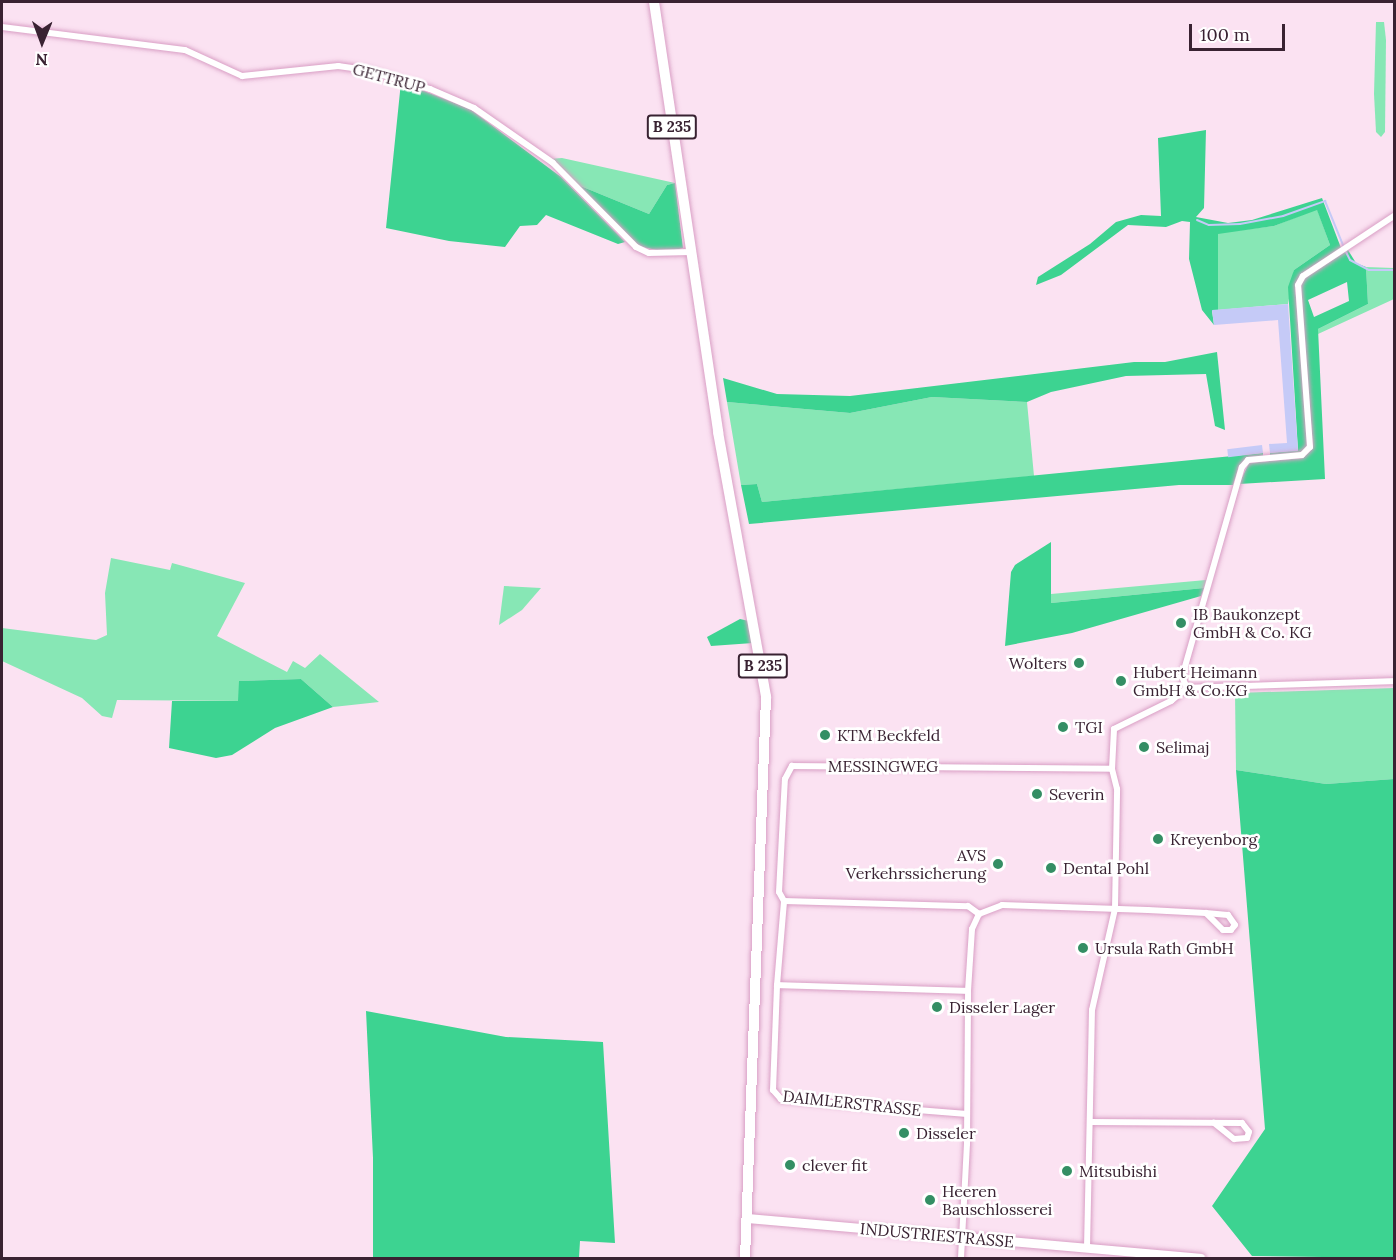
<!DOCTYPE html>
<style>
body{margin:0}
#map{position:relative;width:1396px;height:1260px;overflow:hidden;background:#fbe2f2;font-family:Lora,serif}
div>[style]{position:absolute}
.green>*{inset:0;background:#87e7b5}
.forest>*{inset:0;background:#3dd391}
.water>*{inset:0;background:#c5caf7;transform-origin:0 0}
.stream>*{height:2px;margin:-1px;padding:0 1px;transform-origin:1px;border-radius:1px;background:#c5caf7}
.roads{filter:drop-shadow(0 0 2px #d99fc5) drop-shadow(0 0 2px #d99fc5)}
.street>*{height:6px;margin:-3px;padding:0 3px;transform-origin:3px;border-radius:3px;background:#fff}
.secondary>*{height:9px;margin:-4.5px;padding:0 4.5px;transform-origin:4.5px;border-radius:4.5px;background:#fff}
.primary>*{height:10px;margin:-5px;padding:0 5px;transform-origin:5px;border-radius:5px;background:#fff}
.dots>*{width:16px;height:16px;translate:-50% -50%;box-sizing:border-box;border:3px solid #fff;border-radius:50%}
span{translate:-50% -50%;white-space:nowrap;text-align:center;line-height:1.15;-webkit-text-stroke:5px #fff;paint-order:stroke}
.shield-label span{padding:2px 4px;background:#fff;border:2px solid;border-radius:4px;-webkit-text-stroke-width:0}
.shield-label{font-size:15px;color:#392232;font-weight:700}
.street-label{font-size:16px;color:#392232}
.poi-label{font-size:16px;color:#392232}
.left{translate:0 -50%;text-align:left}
.right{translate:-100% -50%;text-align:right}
.frame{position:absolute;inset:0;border:3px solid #392232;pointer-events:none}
.north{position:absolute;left:12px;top:12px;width:60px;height:60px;-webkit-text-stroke:4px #fff;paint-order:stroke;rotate:181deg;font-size:16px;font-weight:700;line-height:24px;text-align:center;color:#392232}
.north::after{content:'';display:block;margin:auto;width:21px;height:27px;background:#392232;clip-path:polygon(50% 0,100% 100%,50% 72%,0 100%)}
.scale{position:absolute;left:1189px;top:24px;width:96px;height:27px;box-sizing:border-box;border:3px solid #392232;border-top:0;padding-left:8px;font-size:18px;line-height:21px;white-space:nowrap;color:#392232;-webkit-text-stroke:4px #fff;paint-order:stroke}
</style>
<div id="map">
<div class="green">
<div style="clip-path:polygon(1376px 22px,1384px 22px,1386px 40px,1385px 132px,1381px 137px,1376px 132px,1374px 94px)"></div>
<div style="clip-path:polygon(562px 158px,675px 183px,667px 185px,649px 214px,578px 185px,549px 159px)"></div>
<div style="clip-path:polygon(1317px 209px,1330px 245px,1294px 270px,1288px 304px,1218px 310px,1217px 233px,1274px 226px)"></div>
<div style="clip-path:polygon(1366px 267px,1394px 268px,1394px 299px,1318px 334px,1318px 329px,1368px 304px)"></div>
<div style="clip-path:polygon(932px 397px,1027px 402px,1034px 476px,762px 502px,757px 484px,741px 485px,727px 402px,850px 413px)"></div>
<div style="clip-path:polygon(111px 558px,170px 570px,172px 563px,245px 583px,217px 636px,287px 672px,293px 661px,305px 668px,320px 654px,379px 702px,333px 707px,301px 679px,239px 681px,239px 701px,117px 700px,112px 718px,102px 716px,82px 698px,2px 661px,2px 628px,96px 640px,107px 635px,105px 593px)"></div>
<div style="clip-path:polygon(1206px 580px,1204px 588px,1051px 603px,1051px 594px)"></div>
<div style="clip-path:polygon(504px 586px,541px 588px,522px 610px,499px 625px)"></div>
<div style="clip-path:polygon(1394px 688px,1394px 779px,1326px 784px,1236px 770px,1235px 693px)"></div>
</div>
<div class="forest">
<div style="clip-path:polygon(401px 82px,470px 109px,561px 177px,625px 242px,618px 244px,546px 215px,537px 225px,520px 226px,505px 247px,449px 241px,386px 228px)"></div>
<div style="clip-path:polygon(1206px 130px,1204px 208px,1196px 217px,1228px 223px,1252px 220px,1322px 198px,1341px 248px,1301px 274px,1295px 285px,1308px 446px,1301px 453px,1270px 456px,1270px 453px,1298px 450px,1288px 287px,1294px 270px,1330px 245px,1317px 210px,1274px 226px,1218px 234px,1218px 310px,1212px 311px,1214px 325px,1202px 310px,1189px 259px,1190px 222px,1182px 221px,1166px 227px,1128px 225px,1061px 275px,1036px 285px,1038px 277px,1090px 244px,1116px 222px,1141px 215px,1161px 216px,1158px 138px)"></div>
<div style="clip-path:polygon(675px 183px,683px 248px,667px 252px,637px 246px,578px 185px,649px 214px,667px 185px)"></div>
<div style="clip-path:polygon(evenodd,1348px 250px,1356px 263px,1366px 267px,1368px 304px,1318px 329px,1325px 479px,1239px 484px,1249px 463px,1303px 458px,1313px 448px,1300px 287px,1305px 277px,1348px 250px,1347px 282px,1349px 301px,1314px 317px,1308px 300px,1347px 282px)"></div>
<div style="clip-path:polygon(1217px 352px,1225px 430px,1215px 426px,1206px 374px,1126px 376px,1051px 392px,1027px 402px,932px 397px,850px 413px,727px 402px,723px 378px,777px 394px,850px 396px,1134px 362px,1165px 362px)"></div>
<div style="clip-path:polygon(1263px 453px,1263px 456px,1246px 458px,1239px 466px,1233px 485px,1179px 485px,749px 524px,741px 485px,757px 484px,762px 502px)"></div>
<div style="clip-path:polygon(1051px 542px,1051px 603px,1204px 588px,1201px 596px,1072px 633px,1005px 646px,1011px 572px,1015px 565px)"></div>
<div style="clip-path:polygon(740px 619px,749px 621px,753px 643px,711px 646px,707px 637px)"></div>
<div style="clip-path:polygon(301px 679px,333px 707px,275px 728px,232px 755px,216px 758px,169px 748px,172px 701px,238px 701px,239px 681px)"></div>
<div style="clip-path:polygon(1236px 770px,1326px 784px,1394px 779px,1394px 1258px,1252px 1256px,1212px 1206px,1265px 1129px)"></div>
<div style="clip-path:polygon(366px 1011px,506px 1037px,603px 1042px,615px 1243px,580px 1241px,579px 1258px,373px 1258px,373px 1158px)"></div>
</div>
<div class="water">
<div style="clip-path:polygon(1288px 304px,1298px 451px,1270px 453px,1269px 444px,1287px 443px,1278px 320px,1214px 325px,1212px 310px)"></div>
<div style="left:1262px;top:445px;width:8px;height:35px;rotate:83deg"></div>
</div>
<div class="stream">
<div style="left:1197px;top:220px;width:13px;rotate:23deg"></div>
<div style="left:1209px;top:225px;width:31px;rotate:-2deg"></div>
<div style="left:1240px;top:224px;width:44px;rotate:-10.5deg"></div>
<div style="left:1283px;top:216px;width:45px;rotate:-19.7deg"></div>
<div style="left:1325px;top:201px;width:48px;rotate:67.8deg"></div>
<div style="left:1346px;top:252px;width:9px;rotate:63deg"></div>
<div style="left:1350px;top:260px;width:21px;rotate:28deg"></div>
<div style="left:1369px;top:270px;width:25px"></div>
</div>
<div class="roads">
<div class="street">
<div style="left:2px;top:27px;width:184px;rotate:7.2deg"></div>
<div style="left:185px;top:50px;width:63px;rotate:24.5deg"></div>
<div style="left:242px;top:76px;width:97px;rotate:-5.9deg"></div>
<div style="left:338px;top:66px;width:28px;rotate:8deg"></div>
<div style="left:366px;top:70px;width:67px;rotate:16.5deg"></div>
<div style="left:430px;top:89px;width:48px;rotate:23.4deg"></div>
<div style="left:474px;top:108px;width:96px;rotate:34.8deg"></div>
<div style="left:553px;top:163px;width:118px;rotate:45.3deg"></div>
<div style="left:636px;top:247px;width:14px;rotate:25deg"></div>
<div style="left:649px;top:253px;width:42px;rotate:-1.4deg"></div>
<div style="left:1187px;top:688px;width:12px;rotate:-114deg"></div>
<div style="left:1182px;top:677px;width:218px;rotate:-74.1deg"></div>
<div style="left:1242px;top:467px;width:9px;rotate:-49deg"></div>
<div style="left:1248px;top:460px;width:54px;rotate:-5.3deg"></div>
<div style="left:1302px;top:455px;width:11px;rotate:-45deg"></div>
<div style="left:1310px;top:447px;width:162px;rotate:-94.2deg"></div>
<div style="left:1298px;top:285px;width:10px;rotate:-61deg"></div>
<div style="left:1303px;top:276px;width:109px;rotate:-33.4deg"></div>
<div style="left:1187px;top:688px;width:207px;rotate:-1.9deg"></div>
<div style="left:784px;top:901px;width:10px;rotate:-119deg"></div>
<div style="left:779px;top:892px;width:113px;rotate:-87deg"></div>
<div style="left:785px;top:779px;width:15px;rotate:-62deg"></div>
<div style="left:792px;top:766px;width:320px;rotate:0.5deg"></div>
<div style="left:784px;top:901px;width:184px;rotate:1.6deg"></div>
<div style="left:968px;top:906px;width:14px;rotate:36deg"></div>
<div style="left:777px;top:985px;width:84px;rotate:-85.2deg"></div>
<div style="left:967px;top:1114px;width:187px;rotate:-175.4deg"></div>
<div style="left:781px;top:1099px;width:12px;rotate:-132deg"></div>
<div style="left:773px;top:1090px;width:105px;rotate:-87.8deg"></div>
<div style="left:777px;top:985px;width:191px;rotate:1.8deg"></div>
<div style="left:1090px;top:1122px;width:152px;rotate:0.4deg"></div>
<div style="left:1242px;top:1123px;width:11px;rotate:52deg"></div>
<div style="left:1249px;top:1132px;width:6px;rotate:108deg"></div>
<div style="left:1247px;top:1138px;width:13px;rotate:176deg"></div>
<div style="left:1234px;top:1139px;width:26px;rotate:-141deg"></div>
<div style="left:1087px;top:1248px;width:238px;rotate:-88.8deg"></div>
<div style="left:1092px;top:1010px;width:104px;rotate:-77.2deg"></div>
<div style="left:1115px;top:909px;width:120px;rotate:-89deg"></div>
<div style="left:1117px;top:789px;width:21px;rotate:-104deg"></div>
<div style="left:1112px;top:769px;width:40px;rotate:-87.1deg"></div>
<div style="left:1114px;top:729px;width:64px;rotate:-26.2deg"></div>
<div style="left:1171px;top:701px;width:21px;rotate:-39deg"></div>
<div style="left:961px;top:1258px;width:114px;rotate:-87deg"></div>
<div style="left:967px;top:1144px;width:153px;rotate:-89.6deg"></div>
<div style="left:968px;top:991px;width:62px;rotate:-86.3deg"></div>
<div style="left:972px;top:929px;width:17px;rotate:-65deg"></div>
<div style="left:979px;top:914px;width:25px;rotate:-21deg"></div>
<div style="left:1002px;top:905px;width:146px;rotate:2deg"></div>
<div style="left:1148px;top:910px;width:58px;rotate:3deg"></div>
<div style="left:1206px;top:913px;width:22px;rotate:5deg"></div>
<div style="left:1228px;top:915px;width:12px;rotate:55deg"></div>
<div style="left:1235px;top:925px;width:6px;rotate:129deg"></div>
<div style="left:1231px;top:930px;width:8px;rotate:180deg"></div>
<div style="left:1223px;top:930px;width:24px;rotate:-135deg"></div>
</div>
<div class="secondary">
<div style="left:746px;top:1218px;width:456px;rotate:5deg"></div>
</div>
<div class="primary">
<div style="left:654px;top:2px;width:435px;rotate:81.5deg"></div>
<div style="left:718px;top:432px;width:269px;rotate:79.7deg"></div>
<div style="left:766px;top:697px;width:561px;rotate:92.14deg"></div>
</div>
</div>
<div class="dots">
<div style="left:1181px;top:623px;background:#348e64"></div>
<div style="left:1079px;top:663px;background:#348e64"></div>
<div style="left:1121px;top:681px;background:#348e64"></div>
<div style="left:1063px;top:727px;background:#348e64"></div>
<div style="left:825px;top:735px;background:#348e64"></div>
<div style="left:1144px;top:747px;background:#348e64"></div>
<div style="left:1037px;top:794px;background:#348e64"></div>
<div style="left:1158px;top:839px;background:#348e64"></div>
<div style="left:998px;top:864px;background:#348e64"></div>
<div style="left:1051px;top:868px;background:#348e64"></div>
<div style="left:1083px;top:948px;background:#348e64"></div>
<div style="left:937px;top:1007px;background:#348e64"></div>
<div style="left:904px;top:1133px;background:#348e64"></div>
<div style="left:790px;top:1165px;background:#348e64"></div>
<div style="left:1067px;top:1171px;background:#348e64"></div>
<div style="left:930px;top:1200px;background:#348e64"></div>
</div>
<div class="shield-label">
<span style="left:672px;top:127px">B 235</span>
<span style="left:763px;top:666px">B 235</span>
</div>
<div class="street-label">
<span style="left:389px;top:78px;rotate:15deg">GETTRUP</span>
<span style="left:883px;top:766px">MESSINGWEG</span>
<span style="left:852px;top:1103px;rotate:6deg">DAIMLERSTRASSE</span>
<span style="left:937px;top:1235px;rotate:5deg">INDUSTRIESTRASSE</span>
</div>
<div class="poi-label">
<span class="left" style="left:1193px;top:623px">IB Baukonzept<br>GmbH &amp; Co. KG</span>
<span class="right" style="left:1067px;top:663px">Wolters</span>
<span class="left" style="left:1133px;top:681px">Hubert Heimann<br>GmbH &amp; Co.KG</span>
<span class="left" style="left:1075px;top:727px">TGI</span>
<span class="left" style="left:837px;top:735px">KTM Beckfeld</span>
<span class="left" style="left:1156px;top:747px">Selimaj</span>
<span class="left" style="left:1049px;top:794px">Severin</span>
<span class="left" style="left:1170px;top:839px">Kreyenborg</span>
<span class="right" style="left:986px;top:864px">AVS<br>Verkehrssicherung</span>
<span class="left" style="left:1063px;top:868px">Dental Pohl</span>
<span class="left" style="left:1095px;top:948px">Ursula Rath GmbH</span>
<span class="left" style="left:949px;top:1007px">Disseler Lager</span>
<span class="left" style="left:916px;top:1133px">Disseler</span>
<span class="left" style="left:802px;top:1165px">clever fit</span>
<span class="left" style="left:1079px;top:1171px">Mitsubishi</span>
<span class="left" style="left:942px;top:1200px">Heeren<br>Bauschlosserei</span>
</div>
<div class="frame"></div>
<div class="north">N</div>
<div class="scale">100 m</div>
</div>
